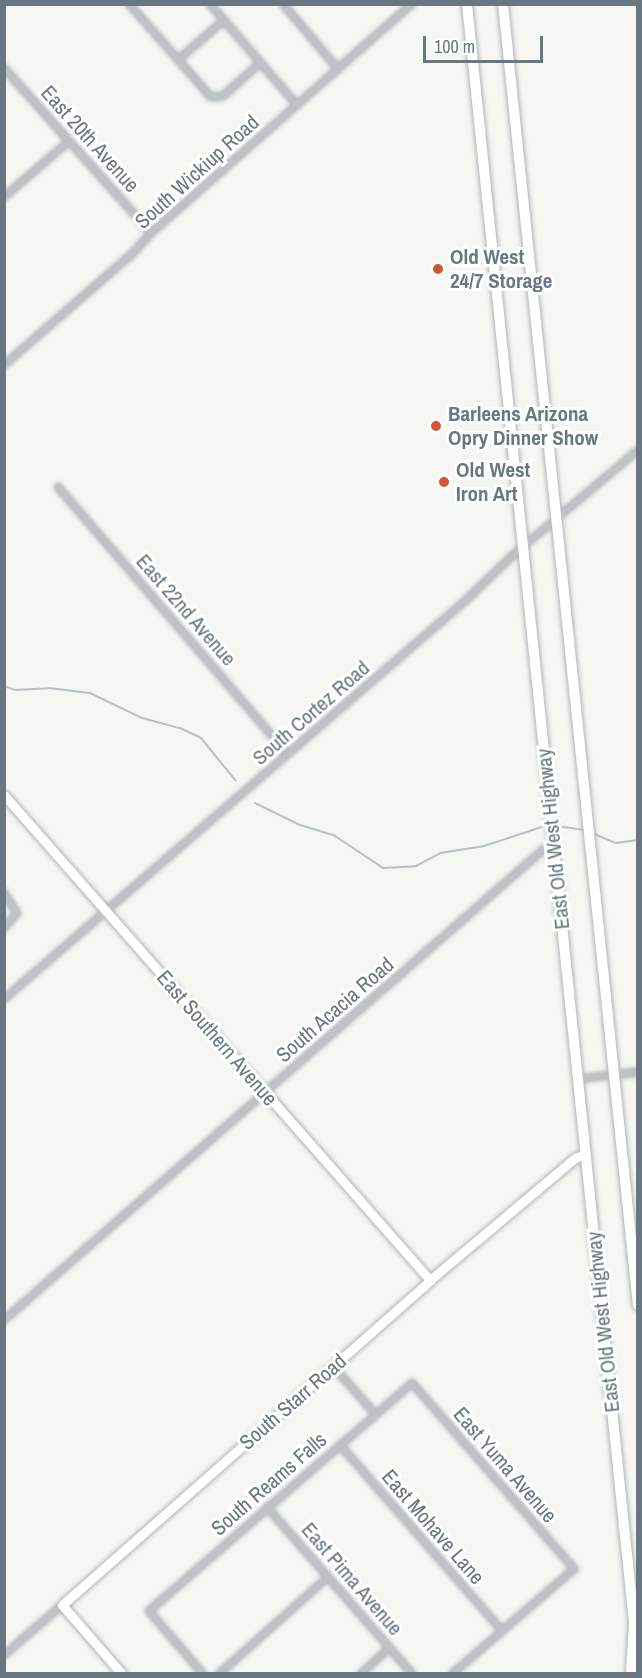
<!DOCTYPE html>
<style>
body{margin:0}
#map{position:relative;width:642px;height:1678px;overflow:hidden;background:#f6f6f3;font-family:"Archivo Narrow",sans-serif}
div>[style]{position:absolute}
.stream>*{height:2px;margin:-1px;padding:0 1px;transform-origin:1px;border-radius:1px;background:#b7c2c5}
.roads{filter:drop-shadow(0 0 2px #b0b6ba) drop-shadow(0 0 2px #b0b6ba)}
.street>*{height:6px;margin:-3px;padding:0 3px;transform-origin:3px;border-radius:3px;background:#bec2c5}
.secondary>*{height:9px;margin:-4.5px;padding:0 4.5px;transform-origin:4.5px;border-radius:4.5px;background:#fff}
.primary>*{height:10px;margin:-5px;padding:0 5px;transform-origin:5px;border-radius:5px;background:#fff}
.dots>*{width:16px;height:16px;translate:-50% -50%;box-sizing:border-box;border:3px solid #fff;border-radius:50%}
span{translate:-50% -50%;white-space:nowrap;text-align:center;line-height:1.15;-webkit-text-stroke:6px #fff;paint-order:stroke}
.street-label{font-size:21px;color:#687782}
.poi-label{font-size:21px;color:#687782;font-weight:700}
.left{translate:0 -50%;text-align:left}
.frame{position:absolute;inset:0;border:6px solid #687782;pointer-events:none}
.scale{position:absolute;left:423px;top:36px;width:120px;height:27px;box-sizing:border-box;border:3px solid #687782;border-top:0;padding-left:8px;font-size:18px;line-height:21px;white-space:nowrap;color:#687782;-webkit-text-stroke:4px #fff;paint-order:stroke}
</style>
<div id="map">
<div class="stream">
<div style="left:4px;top:686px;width:12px;rotate:20deg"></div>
<div style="left:15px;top:690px;width:34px;rotate:-3deg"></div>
<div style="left:49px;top:688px;width:41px;rotate:7deg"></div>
<div style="left:90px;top:693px;width:58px;rotate:25.7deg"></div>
<div style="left:142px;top:718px;width:39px;rotate:15deg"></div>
<div style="left:180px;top:728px;width:23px;rotate:25deg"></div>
<div style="left:201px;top:738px;width:55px;rotate:50.9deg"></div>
<div style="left:255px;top:803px;width:50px;rotate:26.1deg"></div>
<div style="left:300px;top:825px;width:37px;rotate:17deg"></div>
<div style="left:335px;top:836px;width:58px;rotate:33.7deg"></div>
<div style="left:383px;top:868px;width:33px;rotate:-3deg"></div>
<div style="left:416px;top:866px;width:27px;rotate:-28deg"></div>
<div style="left:440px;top:853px;width:45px;rotate:-9deg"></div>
<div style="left:484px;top:846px;width:67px;rotate:-18.2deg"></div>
<div style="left:557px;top:826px;width:27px;rotate:8deg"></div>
<div style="left:592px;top:833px;width:26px;rotate:23deg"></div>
<div style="left:616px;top:843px;width:22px;rotate:-8deg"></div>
</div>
<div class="roads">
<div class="street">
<div style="left:129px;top:4px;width:124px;rotate:48.6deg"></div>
<div style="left:211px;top:97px;width:12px;rotate:-5deg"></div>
<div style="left:223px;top:96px;width:50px;rotate:-41.7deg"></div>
<div style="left:210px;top:4px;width:133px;rotate:49.3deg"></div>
<div style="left:283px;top:4px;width:85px;rotate:49.8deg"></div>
<div style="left:178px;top:60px;width:61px;rotate:-41deg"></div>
<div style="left:4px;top:68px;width:221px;rotate:48.3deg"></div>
<div style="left:4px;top:197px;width:86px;rotate:-40.7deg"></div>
<div style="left:4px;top:365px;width:172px;rotate:-41deg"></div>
<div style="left:134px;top:252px;width:25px;rotate:-48deg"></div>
<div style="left:151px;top:233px;width:347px;rotate:-41.3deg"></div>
<div style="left:58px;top:487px;width:352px;rotate:49.3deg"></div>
<div style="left:4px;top:893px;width:24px;rotate:57deg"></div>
<div style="left:17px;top:913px;width:20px;rotate:131deg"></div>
<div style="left:4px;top:999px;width:609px;rotate:-40.81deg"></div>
<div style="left:465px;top:601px;width:66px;rotate:-43.8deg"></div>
<div style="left:513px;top:555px;width:163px;rotate:-40deg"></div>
<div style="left:578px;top:1079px;width:60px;rotate:-6.7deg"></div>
<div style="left:4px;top:1320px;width:717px;rotate:-41.1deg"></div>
<div style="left:544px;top:849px;width:9px;rotate:-18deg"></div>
<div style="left:333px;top:1366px;width:64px;rotate:48.8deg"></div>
<div style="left:340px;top:1445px;width:247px;rotate:48.9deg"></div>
<div style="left:267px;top:1507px;width:221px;rotate:49deg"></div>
<div style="left:4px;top:1655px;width:77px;rotate:-40.8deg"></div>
<div style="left:203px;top:1674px;width:83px;rotate:-130.6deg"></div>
<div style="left:149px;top:1611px;width:348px;rotate:-40.9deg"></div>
<div style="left:412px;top:1383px;width:247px;rotate:48.9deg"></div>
<div style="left:574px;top:1569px;width:161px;rotate:139.3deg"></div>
<div style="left:219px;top:1674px;width:146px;rotate:-41.7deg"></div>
<div style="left:361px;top:1674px;width:38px;rotate:-43deg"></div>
</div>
<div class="secondary">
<div style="left:4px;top:795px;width:646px;rotate:48.71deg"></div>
<div style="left:122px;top:1674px;width:91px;rotate:-131deg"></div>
<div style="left:62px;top:1605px;width:491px;rotate:-41.4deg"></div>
<div style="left:430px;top:1280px;width:189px;rotate:-40.1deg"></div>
<div style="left:575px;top:1158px;width:11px;rotate:-22deg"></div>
</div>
<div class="primary">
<div style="left:467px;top:4px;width:1558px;rotate:84.11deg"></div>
<div style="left:627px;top:1554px;width:69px;rotate:84.2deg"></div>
<div style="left:634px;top:1623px;width:51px;rotate:93.4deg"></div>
<div style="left:503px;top:4px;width:1308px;rotate:84.08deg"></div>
</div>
</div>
<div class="dots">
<div style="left:438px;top:269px;background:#d45536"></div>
<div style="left:436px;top:426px;background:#d45536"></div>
<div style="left:444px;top:482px;background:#d45536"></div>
</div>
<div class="street-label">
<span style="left:90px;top:139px;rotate:48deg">East 20th Avenue</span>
<span style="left:197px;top:172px;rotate:-42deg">South Wickiup Road</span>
<span style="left:186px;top:610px;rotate:49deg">East 22nd Avenue</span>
<span style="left:311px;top:713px;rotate:-41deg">South Cortez Road</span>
<span style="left:553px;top:839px;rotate:-96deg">East Old West Highway</span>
<span style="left:335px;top:1010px;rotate:-41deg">South Acacia Road</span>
<span style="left:217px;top:1038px;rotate:49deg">East Southern Avenue</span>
<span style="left:603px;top:1322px;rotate:-96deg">East Old West Highway</span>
<span style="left:293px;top:1402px;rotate:-41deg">South Starr Road</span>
<span style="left:505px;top:1465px;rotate:49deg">East Yuma Avenue</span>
<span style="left:269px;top:1484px;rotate:-41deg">South Reams Falls</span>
<span style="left:433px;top:1527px;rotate:49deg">East Mohave Lane</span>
<span style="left:352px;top:1579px;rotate:49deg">East Pima Avenue</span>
</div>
<div class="poi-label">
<span class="left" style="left:450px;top:269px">Old West<br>24/7 Storage</span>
<span class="left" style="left:448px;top:426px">Barleens Arizona<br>Opry Dinner Show</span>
<span class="left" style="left:456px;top:482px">Old West<br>Iron Art</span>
</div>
<div class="frame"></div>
<div class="scale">100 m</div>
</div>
